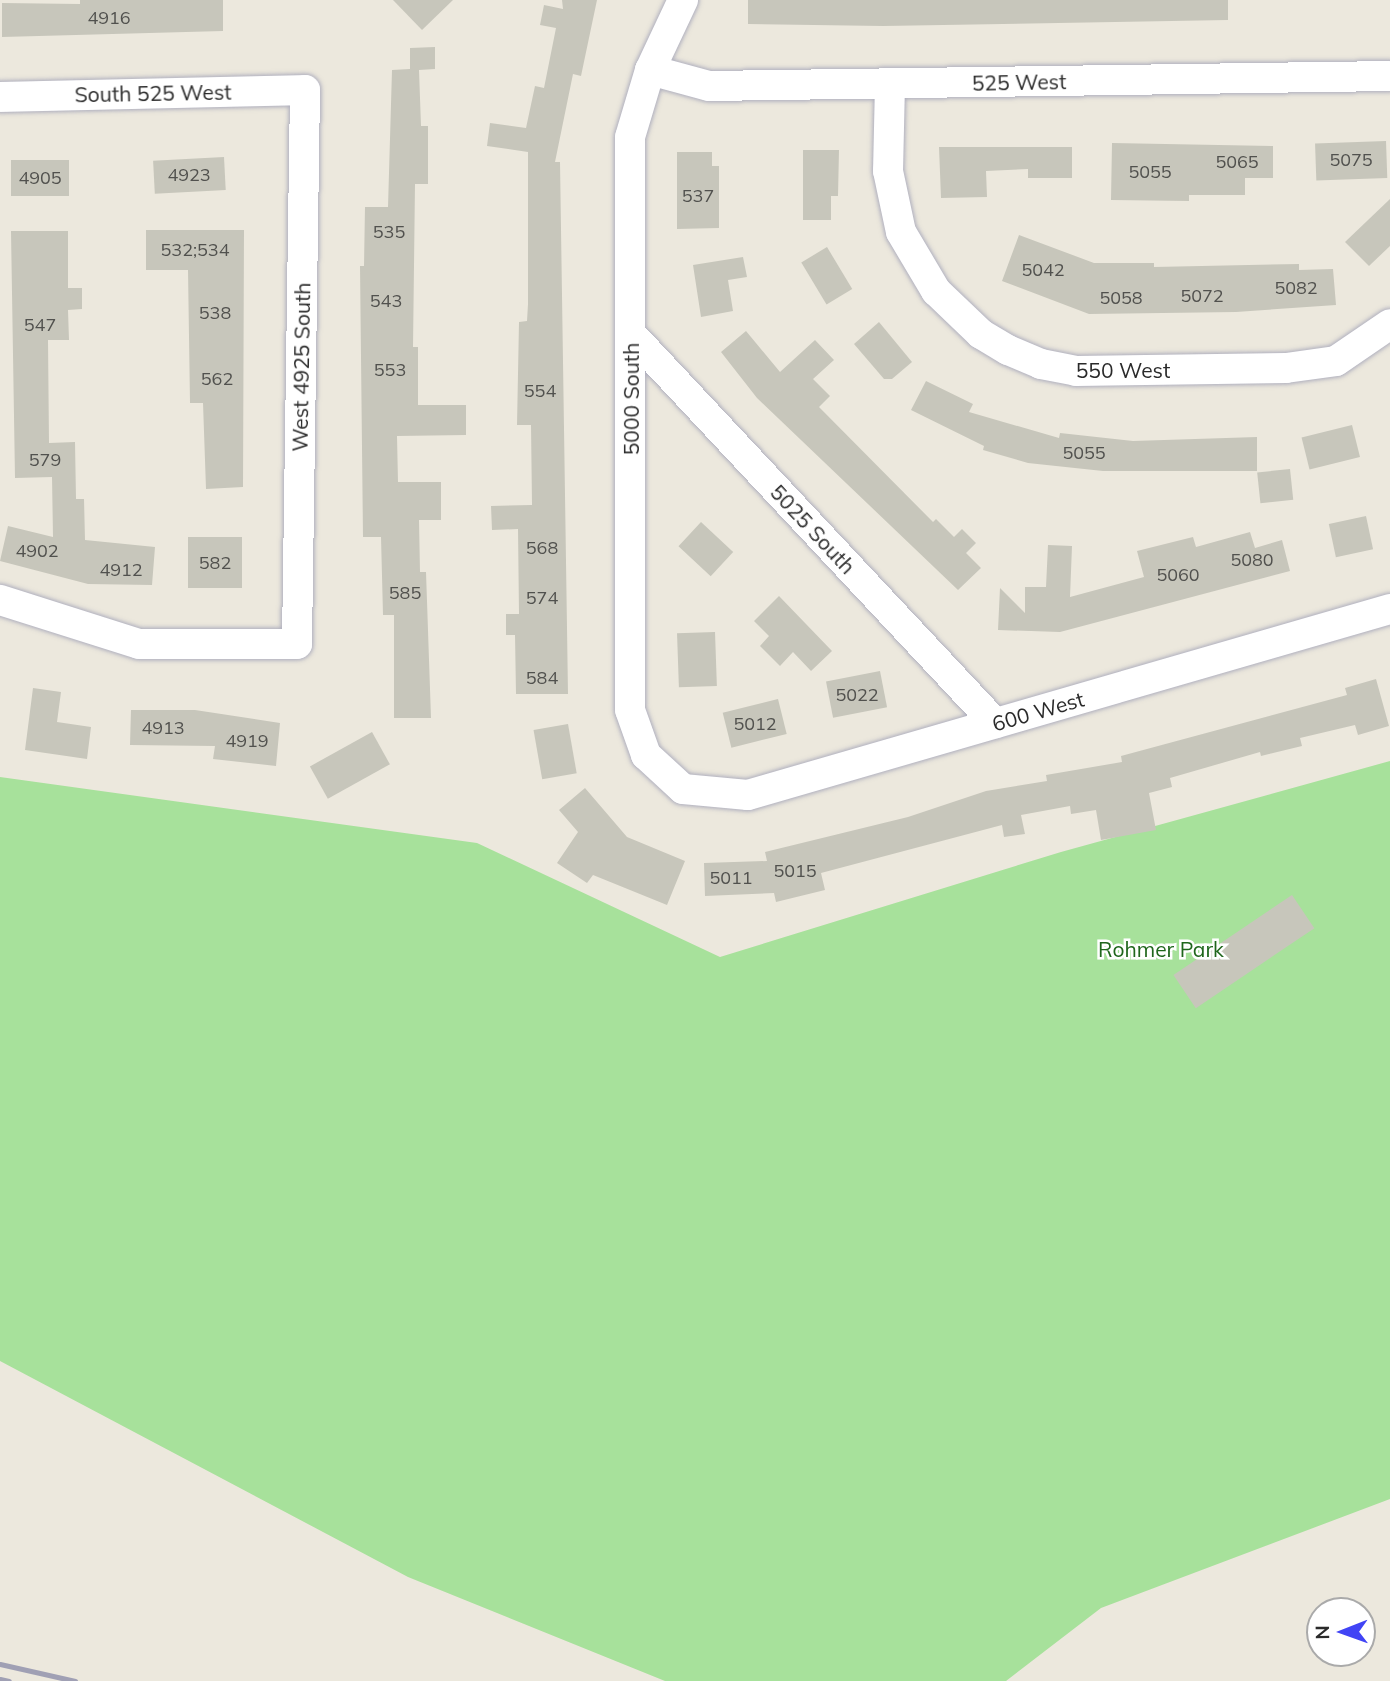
<!DOCTYPE html>
<style>
body{margin:0}
#map{position:relative;width:1390px;height:1681px;overflow:hidden;background:#ece8dd;font-family:Mulish,sans-serif}
div>[style]{position:absolute}
.green>*{inset:0;background:#a7e19b}
.building>*{inset:0;background:#c7c6bb;transform-origin:0 0}
.roads{filter:drop-shadow(0 0 2px #b0b0be) drop-shadow(0 0 2px #b0b0be)}
.minor>*{height:30px;margin:-15px;padding:0 15px;transform-origin:15px;border-radius:15px;background:#fff}
.rail>*{height:5px;margin:-2.5px;padding:0 2.5px;transform-origin:2.5px;border-radius:2.5px;background:#a0a0b4}
span{translate:-50% -50%;white-space:nowrap;text-align:center;line-height:1.15;-webkit-text-stroke:5px #fff;paint-order:stroke}
.number-label{font-size:18px;color:#51514e}
.number-label span{-webkit-text-stroke-width:0}
.street-label{font-size:21px;color:#2a2a2a}
.park-label{font-size:21px;color:#1f661c}
.north{position:absolute;left:1306px;top:1597px;width:70px;height:70px;box-sizing:border-box;background:#fff;border:2px solid #aaa;border-radius:50%;rotate:269deg;font-size:19px;font-weight:700;line-height:28px;text-align:center;color:#2a2a2a}
.north::after{content:'';display:block;margin:auto;width:24px;height:32px;background:#4144f5;clip-path:polygon(50% 0,100% 100%,50% 72%,0 100%)}
</style>
<div id="map">
<div class="green">
<div style="clip-path:polygon(1390px 761px,1390px 1499px,1101px 1608px,1006px 1681px,665px 1681px,408px 1577px,0 1361px,0 777px,477px 843px,720px 957px,1061px 852px)"></div>
</div>
<div class="building">
<div style="clip-path:polygon(80px 0,223px 0,223px 31px,2px 37px,2px 3px,80px 4px)"></div>
<div style="clip-path:polygon(393px 0,453px 0,422px 30px)"></div>
<div style="clip-path:polygon(562px 0,597px 0,581px 76px,573px 74px,555px 162px,560px 162px,568px 694px,516px 694px,515px 635px,506px 635px,506px 614px,519px 614px,518px 529px,492px 530px,491px 506px,532px 505px,531px 425px,517px 425px,519px 322px,527px 321px,528px 304px,528px 152px,487px 146px,490px 123px,526px 128px,535px 86px,544px 88px,556px 28px,540px 25px,544px 5px,563px 9px)"></div>
<div style="clip-path:polygon(748px 0,1228px 0,1228px 20px,883px 26px,748px 24px)"></div>
<div style="clip-path:polygon(435px 47px,435px 69px,419px 70px,421px 126px,428px 126px,428px 184px,415px 184px,413px 347px,418px 347px,418px 405px,466px 405px,466px 435px,397px 436px,398px 482px,441px 482px,441px 520px,419px 520px,420px 572px,426px 572px,431px 718px,394px 718px,394px 615px,383px 615px,381px 537px,363px 537px,360px 266px,364px 266px,365px 207px,388px 207px,392px 70px,410px 69px,410px 48px)"></div>
<div style="left:1386px;top:141px;width:37px;height:71px;rotate:88deg"></div>
<div style="clip-path:polygon(1112px 143px,1273px 146px,1273px 178px,1245px 178px,1245px 195px,1189px 195px,1189px 201px,1111px 200px)"></div>
<div style="clip-path:polygon(939px 147px,1072px 147px,1072px 178px,1028px 178px,1028px 169px,986px 171px,987px 197px,941px 198px)"></div>
<div style="clip-path:polygon(803px 150px,839px 150px,838px 196px,831px 196px,831px 220px,803px 220px)"></div>
<div style="clip-path:polygon(677px 152px,712px 152px,712px 166px,719px 166px,719px 228px,677px 229px)"></div>
<div style="left:224px;top:157px;width:33px;height:71px;rotate:87deg"></div>
<div style="left:11px;top:160px;width:58px;height:36px"></div>
<div style="clip-path:polygon(1390px 199px,1390px 246px,1369px 266px,1345px 242px)"></div>
<div style="clip-path:polygon(146px 230px,244px 230px,243px 487px,206px 489px,203px 403px,190px 403px,188px 270px,146px 270px)"></div>
<div style="clip-path:polygon(11px 231px,68px 231px,68px 288px,82px 288px,82px 309px,68px 310px,69px 340px,48px 340px,49px 443px,75px 442px,76px 499px,84px 499px,85px 540px,155px 547px,152px 585px,88px 584px,0 561px,8px 526px,53px 537px,52px 477px,15px 478px)"></div>
<div style="clip-path:polygon(1019px 235px,1094px 263px,1154px 263px,1154px 267px,1299px 264px,1299px 270px,1333px 269px,1336px 305px,1236px 312px,1089px 314px,1002px 281px)"></div>
<div style="left:827px;top:247px;width:49px;height:30px;rotate:59deg"></div>
<div style="clip-path:polygon(743px 257px,747px 277px,728px 280px,733px 311px,701px 317px,693px 265px)"></div>
<div style="clip-path:polygon(879px 322px,912px 362px,892px 379px,884px 379px,854px 344px)"></div>
<div style="clip-path:polygon(746px 331px,780px 372px,815px 340px,834px 360px,813px 379px,830px 396px,819px 407px,933px 522px,936px 519px,954px 537px,962px 529px,976px 543px,966px 553px,981px 568px,958px 590px,757px 398px,721px 352px)"></div>
<div style="clip-path:polygon(926px 381px,973px 404px,969px 412px,1059px 438px,1060px 433px,1133px 441px,1257px 437px,1257px 471px,1103px 471px,1028px 463px,983px 450px,984px 446px,911px 410px)"></div>
<div style="left:1352px;top:425px;width:33px;height:52px;rotate:76deg"></div>
<div style="left:1290px;top:469px;width:31px;height:33px;rotate:84deg"></div>
<div style="left:1366px;top:516px;width:34px;height:38px;rotate:78deg"></div>
<div style="left:701px;top:522px;width:44px;height:33px;rotate:43deg"></div>
<div style="clip-path:polygon(1250px 532px,1255px 548px,1282px 540px,1290px 571px,1060px 632px,998px 630px,1000px 588px,1025px 613px,1025px 587px,1046px 587px,1048px 545px,1072px 546px,1070px 597px,1144px 577px,1137px 551px,1193px 537px,1196px 547px)"></div>
<div style="left:188px;top:537px;width:54px;height:51px"></div>
<div style="clip-path:polygon(779px 596px,832px 651px,811px 671px,793px 652px,780px 666px,760px 646px,769px 636px,754px 621px)"></div>
<div style="left:715px;top:632px;width:54px;height:38px;rotate:88deg"></div>
<div style="left:880px;top:671px;width:37px;height:55px;rotate:79deg"></div>
<div style="clip-path:polygon(1376px 679px,1389px 726px,1358px 735px,1355px 725px,1300px 738px,1302px 746px,1261px 756px,1260px 752px,1170px 778px,1172px 787px,1149px 793px,1156px 830px,1101px 840px,1096px 810px,1071px 814px,1070px 806px,1021px 815px,1025px 834px,1004px 837px,1002px 825px,821px 873px,825px 890px,776px 902px,774px 893px,705px 896px,704px 863px,767px 861px,765px 852px,908px 817px,986px 791px,1047px 781px,1046px 775px,1122px 762px,1121px 756px,1347px 695px,1345px 688px)"></div>
<div style="clip-path:polygon(33px 688px,61px 692px,57px 722px,91px 727px,87px 759px,25px 750px)"></div>
<div style="left:778px;top:699px;width:36px;height:57px;rotate:76deg"></div>
<div style="clip-path:polygon(131px 710px,195px 710px,280px 723px,276px 766px,213px 759px,215px 746px,130px 745px)"></div>
<div style="left:568px;top:724px;width:50px;height:35px;rotate:80deg"></div>
<div style="left:372px;top:732px;width:37px;height:71px;rotate:61deg"></div>
<div style="clip-path:polygon(585px 788px,627px 837px,685px 861px,667px 905px,593px 875px,587px 883px,557px 863px,578px 832px,559px 810px)"></div>
<div style="left:1292px;top:895px;width:40px;height:143px;rotate:56deg"></div>
</div>
<div class="roads">
<div class="minor">
<div style="left:683px;top:0;width:77px;rotate:115.2deg"></div>
<div style="left:650px;top:70px;width:70px;rotate:106.6deg"></div>
<div style="left:630px;top:137px;width:573px;rotate:90deg"></div>
<div style="left:630px;top:710px;width:48px;rotate:70.4deg"></div>
<div style="left:646px;top:755px;width:50px;rotate:42.6deg"></div>
<div style="left:683px;top:789px;width:65px;rotate:5.3deg"></div>
<div style="left:748px;top:795px;width:668px;rotate:-16.16deg"></div>
<div style="left:650px;top:70px;width:61px;rotate:15.2deg"></div>
<div style="left:709px;top:86px;width:681px;rotate:-0.84deg"></div>
<div style="left:890px;top:84px;width:87px;rotate:91.3deg"></div>
<div style="left:888px;top:171px;width:62px;rotate:78deg"></div>
<div style="left:901px;top:232px;width:69px;rotate:59.3deg"></div>
<div style="left:936px;top:291px;width:62px;rotate:43.7deg"></div>
<div style="left:981px;top:334px;width:31px;rotate:31deg"></div>
<div style="left:1008px;top:350px;width:36px;rotate:23deg"></div>
<div style="left:1041px;top:364px;width:36px;rotate:11deg"></div>
<div style="left:1076px;top:371px;width:210px;rotate:-0.8deg"></div>
<div style="left:1286px;top:368px;width:50px;rotate:-8deg"></div>
<div style="left:1336px;top:361px;width:65px;rotate:-34.4deg"></div>
<div style="left:0;top:97px;width:305px;rotate:-1.3deg"></div>
<div style="left:305px;top:90px;width:554px;rotate:90.83deg"></div>
<div style="left:297px;top:644px;width:158px;rotate:180deg"></div>
<div style="left:139px;top:644px;width:146px;rotate:-162.4deg"></div>
<div style="left:631px;top:334px;width:533px;rotate:46.9deg"></div>
</div>
</div>
<div class="rail">
<div style="left:0;top:1664px;width:77px;rotate:12.8deg"></div>
<div style="left:0;top:1679px;width:9px;rotate:13deg"></div>
</div>
<div class="number-label">
<span style="left:109px;top:18px">4916</span>
<span style="left:1351px;top:160px">5075</span>
<span style="left:1237px;top:162px">5065</span>
<span style="left:1150px;top:172px">5055</span>
<span style="left:189px;top:175px">4923</span>
<span style="left:40px;top:178px">4905</span>
<span style="left:698px;top:196px">537</span>
<span style="left:389px;top:232px">535</span>
<span style="left:195px;top:250px">532;534</span>
<span style="left:1043px;top:270px">5042</span>
<span style="left:1296px;top:288px">5082</span>
<span style="left:1202px;top:296px">5072</span>
<span style="left:1121px;top:298px">5058</span>
<span style="left:386px;top:301px">543</span>
<span style="left:215px;top:313px">538</span>
<span style="left:40px;top:325px">547</span>
<span style="left:390px;top:370px">553</span>
<span style="left:217px;top:379px">562</span>
<span style="left:540px;top:391px">554</span>
<span style="left:1084px;top:453px">5055</span>
<span style="left:45px;top:460px">579</span>
<span style="left:542px;top:548px">568</span>
<span style="left:37px;top:551px">4902</span>
<span style="left:1252px;top:560px">5080</span>
<span style="left:215px;top:563px">582</span>
<span style="left:121px;top:570px">4912</span>
<span style="left:1178px;top:575px">5060</span>
<span style="left:405px;top:593px">585</span>
<span style="left:542px;top:598px">574</span>
<span style="left:542px;top:678px">584</span>
<span style="left:857px;top:695px">5022</span>
<span style="left:755px;top:724px">5012</span>
<span style="left:163px;top:728px">4913</span>
<span style="left:247px;top:741px">4919</span>
<span style="left:795px;top:871px">5015</span>
<span style="left:731px;top:878px">5011</span>
</div>
<div class="street-label">
<span style="left:1019px;top:82px;rotate:-1deg">525 West</span>
<span style="left:153px;top:93px;rotate:-1deg">South 525 West</span>
<span style="left:301px;top:367px;rotate:-89deg">West 4925 South</span>
<span style="left:1123px;top:370px">550 West</span>
<span style="left:631px;top:399px;rotate:-90deg">5000 South</span>
<span style="left:813px;top:529px;rotate:47deg">5025 South</span>
<span style="left:1038px;top:711px;rotate:-16deg">600 West</span>
</div>
<div class="park-label">
<span style="left:1161px;top:949px">Rohmer Park</span>
</div>
<div class="north">N</div>
</div>
